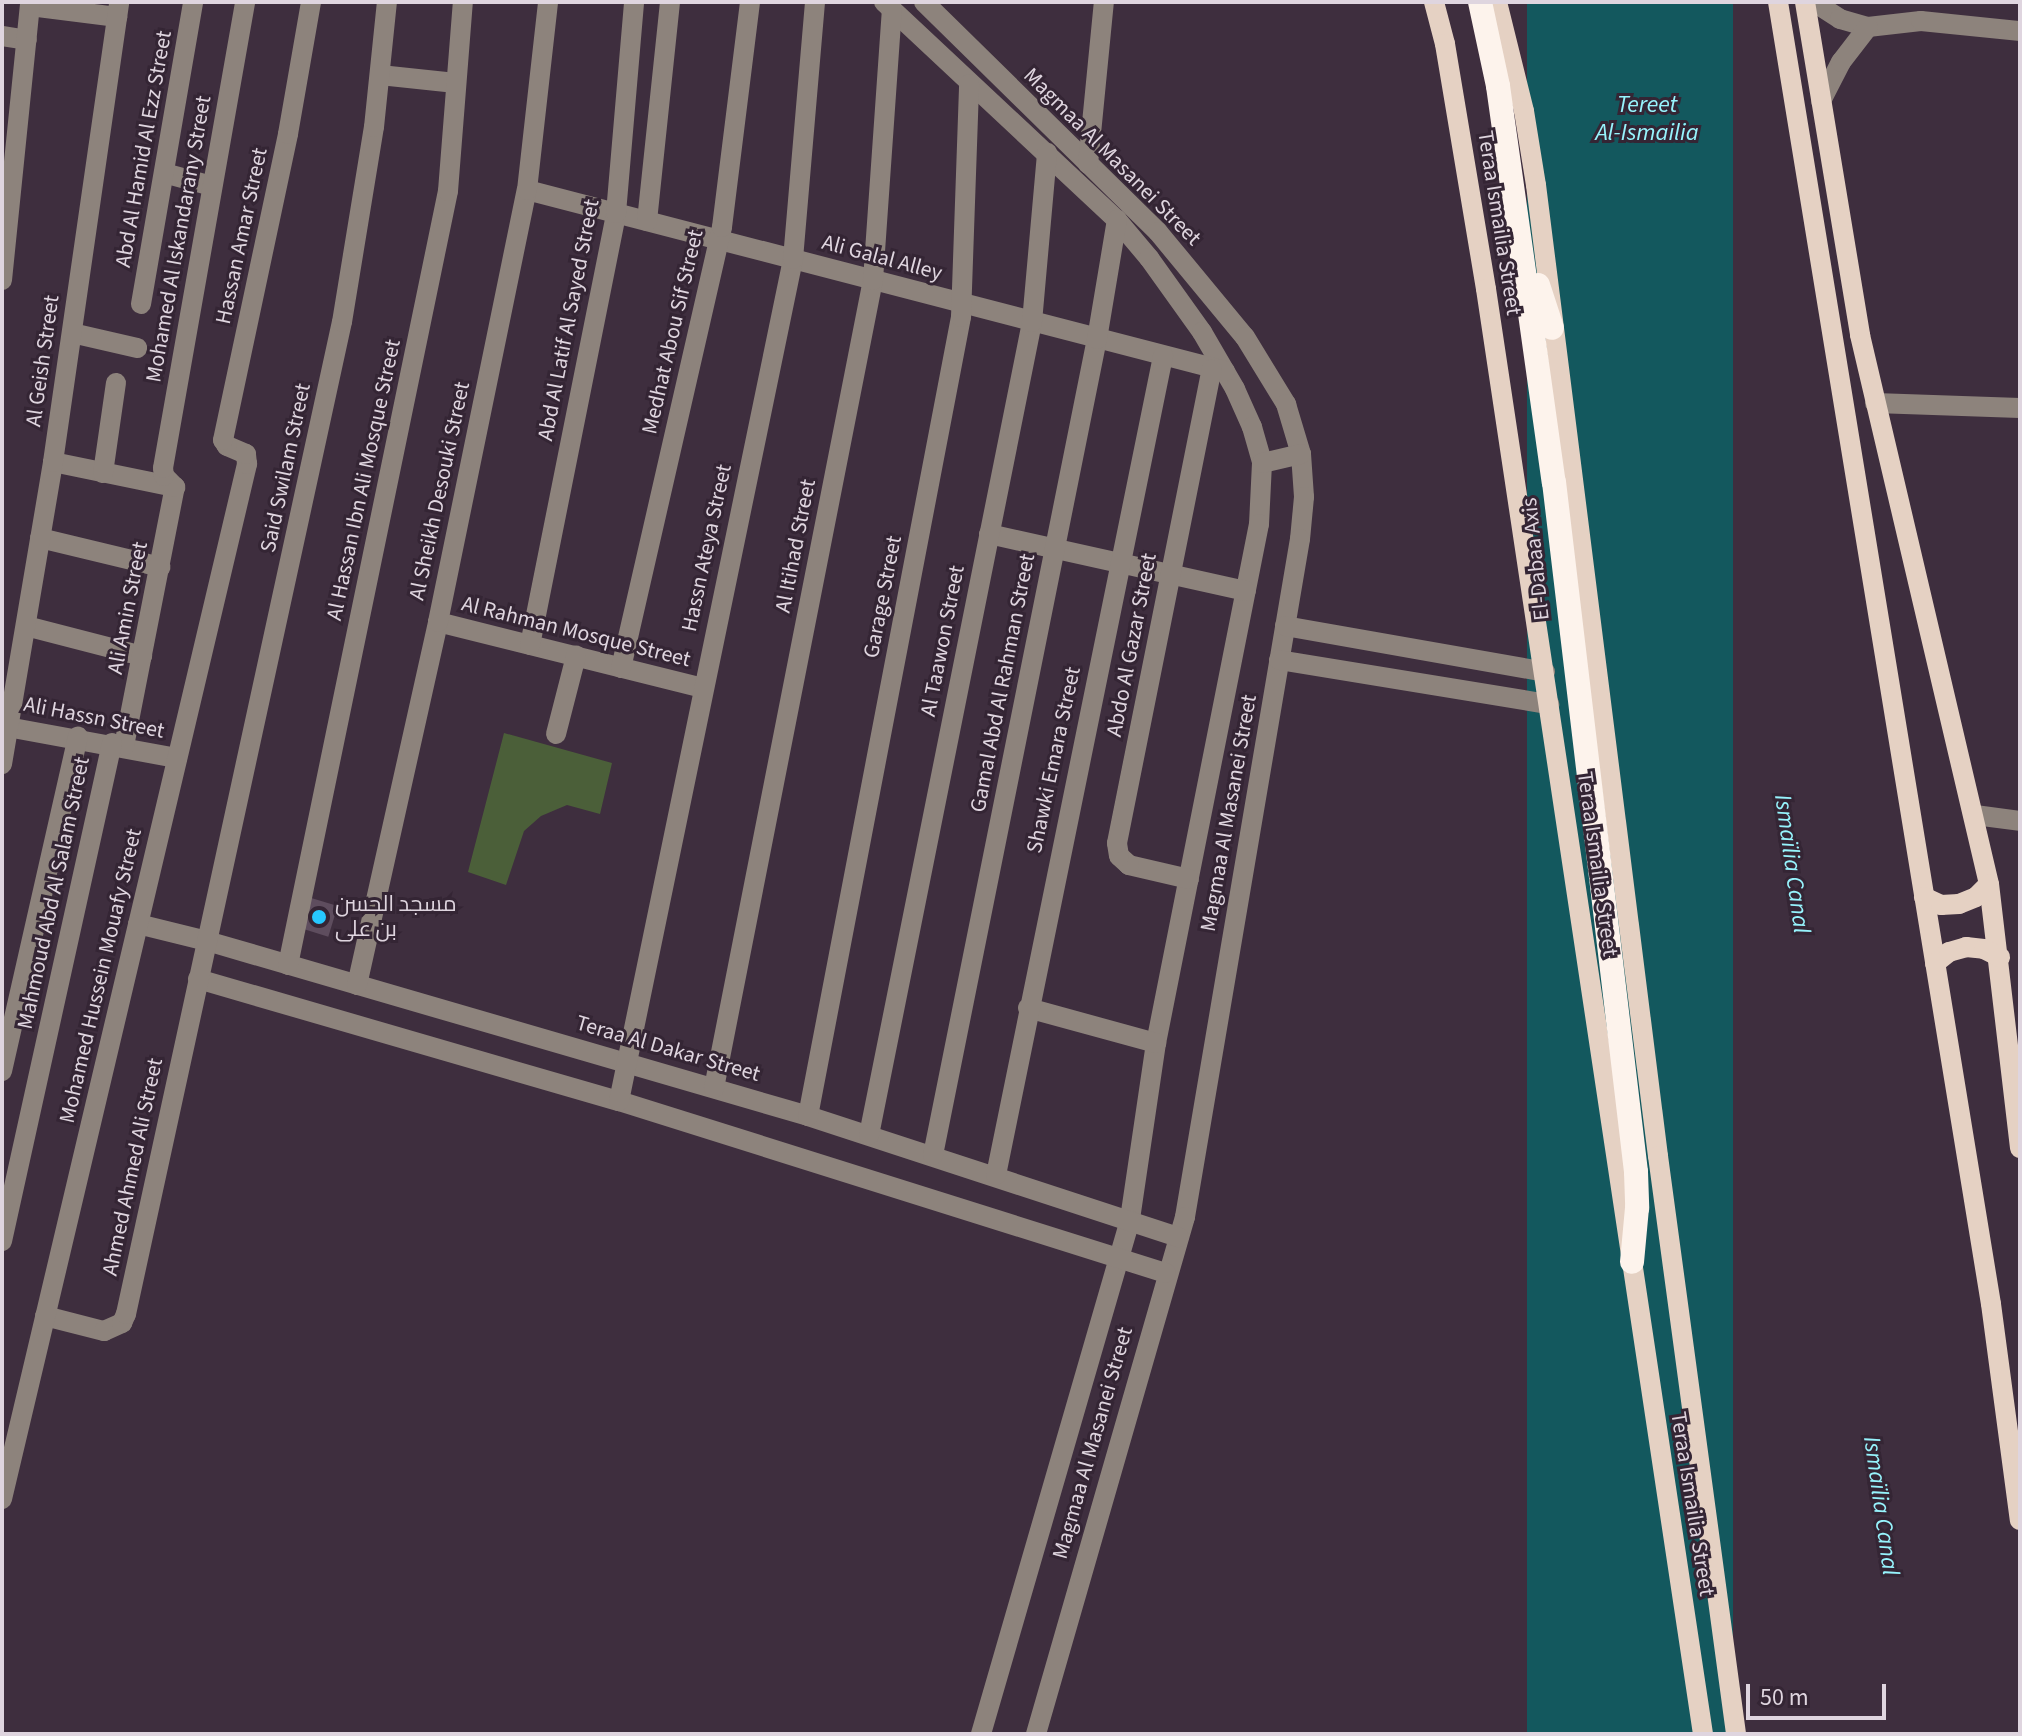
<!DOCTYPE html>
<meta charset="utf-8">
<style>
body{margin:0}
#map{position:relative;width:2022px;height:1736px;overflow:hidden;background:#3e2e3e;font-family:"Source Sans 3",Cairo,sans-serif}
div>[style]{position:absolute}
.green>*{inset:0;background:#4b5f39}
.water>*{inset:0;background:#13585e;transform-origin:0 0}
.building>*{inset:0;background:#5e4d5e;transform-origin:0 0}
.minor>*{height:20px;margin:-10px;padding:0 10px;transform-origin:10px;border-radius:10px;background:#8d837c}
.major>*{height:20px;margin:-10px;padding:0 10px;transform-origin:10px;border-radius:10px;background:#e5d1c3}
.highway>*{height:24px;margin:-12px;padding:0 12px;transform-origin:12px;border-radius:12px;background:#fdf3ec}
.dots>*{width:22px;height:22px;translate:-50% -50%;box-sizing:border-box;border:4px solid #342534;border-radius:50%}
span{translate:-50% -50%;white-space:nowrap;text-align:center;line-height:1.15;-webkit-text-stroke:6px #342534;paint-order:stroke}
.street-label{font-size:22px;color:#dfd5df}
.poi-label{font-size:22px;color:#dfd5df}
.left{translate:0 -50%;text-align:left}
.water-label{font-size:24px;color:#97f4fd;font-style:italic}
.frame{position:absolute;inset:0;border:4px solid #dfd5df;pointer-events:none}
.scale{position:absolute;left:1746px;top:1684px;width:140px;height:36px;box-sizing:border-box;border:4px solid #dfd5df;border-top:0;padding-left:10px;font-size:24px;line-height:28px;white-space:nowrap;color:#dfd5df;-webkit-text-stroke:6px #342534;paint-order:stroke}
</style>
<div id="map">
<div class="green">
<div style="clip-path:polygon(504px 733px,612px 763px,600px 814px,567px 805px,541px 816px,524px 831px,506px 885px,468px 872px)"></div>
</div>
<div class="water">
<div style="left:1527px;top:2px;width:206px;height:1750px"></div>
</div>
<div class="building">
<div style="left:308px;top:897px;width:31px;height:32px;rotate:17deg"></div>
</div>
<div class="minor">
<div style="left:884px;top:2px;width:319px;rotate:43.1deg"></div>
<div style="left:1117px;top:220px;width:50px;rotate:49.9deg"></div>
<div style="left:1149px;top:258px;width:91px;rotate:54.4deg"></div>
<div style="left:1202px;top:332px;width:66px;rotate:59.9deg"></div>
<div style="left:1235px;top:389px;width:42px;rotate:65.9deg"></div>
<div style="left:1252px;top:427px;width:37px;rotate:74deg"></div>
<div style="left:1262px;top:463px;width:61px;rotate:92.8deg"></div>
<div style="left:1259px;top:524px;width:529px;rotate:101.22deg"></div>
<div style="left:1156px;top:1043px;width:179px;rotate:98.4deg"></div>
<div style="left:1130px;top:1220px;width:535px;rotate:106.17deg"></div>
<div style="left:924px;top:2px;width:328px;rotate:44.5deg"></div>
<div style="left:1158px;top:232px;width:136px;rotate:50.4deg"></div>
<div style="left:1245px;top:337px;width:79px;rotate:58.5deg"></div>
<div style="left:1286px;top:404px;width:52px;rotate:73.3deg"></div>
<div style="left:1301px;top:454px;width:43px;rotate:86deg"></div>
<div style="left:1304px;top:497px;width:42px;rotate:95.4deg"></div>
<div style="left:1300px;top:539px;width:688px;rotate:99.63deg"></div>
<div style="left:1185px;top:1217px;width:538px;rotate:106.08deg"></div>
<div style="left:1814px;top:2px;width:31px;rotate:33deg"></div>
<div style="left:1840px;top:19px;width:29px;rotate:16deg"></div>
<div style="left:1868px;top:27px;width:53px;rotate:-6.5deg"></div>
<div style="left:1921px;top:21px;width:100px;rotate:5.8deg"></div>
<div style="left:30px;top:6px;width:88px;rotate:7.2deg"></div>
<div style="left:2px;top:36px;width:25px;rotate:9deg"></div>
<div style="left:380px;top:75px;width:76px;rotate:6deg"></div>
<div style="left:1821px;top:101px;width:44px;rotate:-62.9deg"></div>
<div style="left:1841px;top:62px;width:44px;rotate:-52.4deg"></div>
<div style="left:1088px;top:164px;width:163px;rotate:-84.4deg"></div>
<div style="left:164px;top:173px;width:50px;rotate:15.2deg"></div>
<div style="left:527px;top:190px;width:721px;rotate:14.54deg"></div>
<div style="left:647px;top:221px;width:220px;rotate:-84deg"></div>
<div style="left:2px;top:280px;width:279px;rotate:-84.2deg"></div>
<div style="left:141px;top:304px;width:306px;rotate:-80.2deg"></div>
<div style="left:72px;top:333px;width:67px;rotate:13deg"></div>
<div style="left:1875px;top:403px;width:145px;rotate:2deg"></div>
<div style="left:53px;top:462px;width:125px;rotate:11.6deg"></div>
<div style="left:1262px;top:463px;width:40px;rotate:-13deg"></div>
<div style="left:103px;top:473px;width:91px;rotate:-81.8deg"></div>
<div style="left:989px;top:534px;width:263px;rotate:12.5deg"></div>
<div style="left:40px;top:538px;width:124px;rotate:13.5deg"></div>
<div style="left:438px;top:622px;width:272px;rotate:14deg"></div>
<div style="left:26px;top:626px;width:120px;rotate:14.5deg"></div>
<div style="left:1285px;top:626px;width:264px;rotate:10deg"></div>
<div style="left:530px;top:645px;width:440px;rotate:-78.7deg"></div>
<div style="left:616px;top:213px;width:212px;rotate:-85.1deg"></div>
<div style="left:1279px;top:660px;width:274px;rotate:9.3deg"></div>
<div style="left:621px;top:668px;width:452px;rotate:-77.1deg"></div>
<div style="left:722px;top:227px;width:227px;rotate:-82.9deg"></div>
<div style="left:2px;top:726px;width:178px;rotate:10.4deg"></div>
<div style="left:556px;top:734px;width:81px;rotate:-75.6deg"></div>
<div style="left:124px;top:746px;width:264px;rotate:-78.9deg"></div>
<div style="left:175px;top:487px;width:16px;rotate:-135deg"></div>
<div style="left:164px;top:476px;width:8px;rotate:-97deg"></div>
<div style="left:163px;top:468px;width:473px;rotate:-80deg"></div>
<div style="left:2px;top:764px;width:306px;rotate:-80.4deg"></div>
<div style="left:53px;top:462px;width:465px;rotate:-81.8deg"></div>
<div style="left:1975px;top:815px;width:45px;rotate:7.6deg"></div>
<div style="left:1189px;top:879px;width:62px;rotate:-166.9deg"></div>
<div style="left:1129px;top:865px;width:13px;rotate:-138deg"></div>
<div style="left:1119px;top:856px;width:13px;rotate:-99deg"></div>
<div style="left:1117px;top:843px;width:483px;rotate:-78.7deg"></div>
<div style="left:138px;top:924px;width:71px;rotate:13.8deg"></div>
<div style="left:207px;top:941px;width:626px;rotate:16.23deg"></div>
<div style="left:808px;top:1116px;width:390px;rotate:18.1deg"></div>
<div style="left:288px;top:965px;width:790px;rotate:-78.32deg"></div>
<div style="left:448px;top:191px;width:190px;rotate:-85.5deg"></div>
<div style="left:198px;top:979px;width:438px;rotate:16.2deg"></div>
<div style="left:619px;top:1101px;width:573px;rotate:17.46deg"></div>
<div style="left:357px;top:985px;width:372px;rotate:-77.4deg"></div>
<div style="left:438px;top:622px;width:441px;rotate:-78.4deg"></div>
<div style="left:527px;top:190px;width:189px;rotate:-83.6deg"></div>
<div style="left:1028px;top:1008px;width:133px;rotate:15.3deg"></div>
<div style="left:2px;top:1071px;width:343px;rotate:-77.2deg"></div>
<div style="left:714px;top:1088px;width:823px;rotate:-78.87deg"></div>
<div style="left:873px;top:280px;width:271px;rotate:-86deg"></div>
<div style="left:619px;top:1101px;width:860px;rotate:-78.32deg"></div>
<div style="left:793px;top:259px;width:258px;rotate:-85.1deg"></div>
<div style="left:808px;top:1116px;width:814px;rotate:-79.16deg"></div>
<div style="left:961px;top:317px;width:233px;rotate:-88deg"></div>
<div style="left:869px;top:1135px;width:829px;rotate:-78.66deg"></div>
<div style="left:1032px;top:322px;width:170px;rotate:-84.9deg"></div>
<div style="left:933px;top:1155px;width:832px;rotate:-78.64deg"></div>
<div style="left:1097px;top:339px;width:121px;rotate:-80.5deg"></div>
<div style="left:996px;top:1175px;width:836px;rotate:-78.47deg"></div>
<div style="left:2px;top:1241px;width:510px;rotate:-77.54deg"></div>
<div style="left:45px;top:1316px;width:61px;rotate:14.3deg"></div>
<div style="left:104px;top:1331px;width:20px;rotate:-24deg"></div>
<div style="left:122px;top:1323px;width:10px;rotate:-66deg"></div>
<div style="left:126px;top:1314px;width:1015px;rotate:-77.72deg"></div>
<div style="left:342px;top:322px;width:198px;rotate:-80.7deg"></div>
<div style="left:374px;top:127px;width:126px;rotate:-84.1deg"></div>
<div style="left:2px;top:1499px;width:1064px;rotate:-76.68deg"></div>
<div style="left:247px;top:464px;width:10px;rotate:-96deg"></div>
<div style="left:246px;top:454px;width:21px;rotate:-157deg"></div>
<div style="left:227px;top:446px;width:7px;rotate:-124deg"></div>
<div style="left:223px;top:440px;width:313px;rotate:-78deg"></div>
<div style="left:288px;top:134px;width:134px;rotate:-80.1deg"></div>
</div>
<div class="major">
<div style="left:1434px;top:2px;width:43px;rotate:75.3deg"></div>
<div style="left:1445px;top:44px;width:248px;rotate:80.5deg"></div>
<div style="left:1486px;top:289px;width:1461px;rotate:81.46deg"></div>
<div style="left:1497px;top:2px;width:112px;rotate:76.1deg"></div>
<div style="left:1524px;top:111px;width:75px;rotate:80.8deg"></div>
<div style="left:1536px;top:185px;width:979px;rotate:82.84deg"></div>
<div style="left:1658px;top:1156px;width:583px;rotate:82.31deg"></div>
<div style="left:1778px;top:2px;width:1319px;rotate:80.71deg"></div>
<div style="left:1991px;top:1304px;width:218px;rotate:82.4deg"></div>
<div style="left:1805px;top:2px;width:338px;rotate:80.6deg"></div>
<div style="left:1860px;top:335px;width:564px;rotate:76.78deg"></div>
<div style="left:1989px;top:884px;width:266px;rotate:83.3deg"></div>
<div style="left:1924px;top:897px;width:19px;rotate:25deg"></div>
<div style="left:1941px;top:905px;width:18px;rotate:-3deg"></div>
<div style="left:1959px;top:904px;width:18px;rotate:-22deg"></div>
<div style="left:1976px;top:897px;width:18px;rotate:-45deg"></div>
<div style="left:1935px;top:963px;width:18px;rotate:-38deg"></div>
<div style="left:1949px;top:952px;width:18px;rotate:-16deg"></div>
<div style="left:1966px;top:947px;width:18px;rotate:6deg"></div>
<div style="left:1984px;top:949px;width:18px;rotate:27deg"></div>
</div>
<div class="highway">
<div style="left:1480px;top:2px;width:86px;rotate:77.9deg"></div>
<div style="left:1498px;top:86px;width:400px;rotate:82deg"></div>
<div style="left:1554px;top:482px;width:695px;rotate:83.22deg"></div>
<div style="left:1636px;top:1172px;width:36px;rotate:88deg"></div>
<div style="left:1637px;top:1208px;width:54px;rotate:95.3deg"></div>
<div style="left:1538px;top:285px;width:45px;rotate:72deg"></div>
</div>
<div class="dots">
<div style="left:319px;top:917px;background:#27c8ff"></div>
</div>
<div class="street-label">
<span style="left:144px;top:149px;rotate:-80deg">Abd Al Hamid Al Ezz Street</span>
<span style="left:1112px;top:157px;rotate:45deg">Magmaa Al Masanei Street</span>
<span style="left:1499px;top:223px;rotate:81deg">Teraa Ismailia Street</span>
<span style="left:242px;top:236px;rotate:-78deg">Hassan Amar Street</span>
<span style="left:179px;top:239px;rotate:-80deg">Mohamed Al Iskandarany Street</span>
<span style="left:882px;top:258px;rotate:15deg">Ali Galal Alley</span>
<span style="left:569px;top:320px;rotate:-79deg">Abd Al Latif Al Sayed Street</span>
<span style="left:673px;top:332px;rotate:-77deg">Medhat Abou Sif Street</span>
<span style="left:43px;top:361px;rotate:-82deg">Al Geish Street</span>
<span style="left:286px;top:468px;rotate:-78deg">Said Swilam Street</span>
<span style="left:364px;top:480px;rotate:-78deg">Al Hassan Ibn Ali Mosque Street</span>
<span style="left:440px;top:491px;rotate:-78deg">Al Sheikh Desouki Street</span>
<span style="left:796px;top:546px;rotate:-79deg">Al Itihad Street</span>
<span style="left:707px;top:548px;rotate:-78deg">Hassn Ateya Street</span>
<span style="left:1536px;top:559px;rotate:-96deg">El-Dabaa Axis</span>
<span style="left:883px;top:597px;rotate:-79deg">Garage Street</span>
<span style="left:128px;top:608px;rotate:-79deg">Ali Amin Street</span>
<span style="left:576px;top:632px;rotate:14deg">Al Rahman Mosque Street</span>
<span style="left:943px;top:641px;rotate:-79deg">Al Taawon Street</span>
<span style="left:1132px;top:645px;rotate:-79deg">Abdo Al Gazar Street</span>
<span style="left:1003px;top:683px;rotate:-79deg">Gamal Abd Al Rahman Street</span>
<span style="left:94px;top:718px;rotate:11deg">Ali Hassn Street</span>
<span style="left:1054px;top:760px;rotate:-78deg">Shawki Emara Street</span>
<span style="left:1229px;top:813px;rotate:-80deg">Magmaa Al Masanei Street</span>
<span style="left:1597px;top:864px;rotate:82deg">Teraa Ismailia Street</span>
<span style="left:54px;top:893px;rotate:-78deg">Mahmoud Abd Al Salam Street</span>
<span style="left:101px;top:976px;rotate:-77deg">Mohamed Hussein Mouafy Street</span>
<span style="left:668px;top:1049px;rotate:16deg">Teraa Al Dakar Street</span>
<span style="left:133px;top:1167px;rotate:-78deg">Ahmed Ahmed Ali Street</span>
<span style="left:1093px;top:1443px;rotate:-74deg">Magmaa Al Masanei Street</span>
<span style="left:1692px;top:1504px;rotate:81deg">Teraa Ismailia Street</span>
</div>
<div class="poi-label">
<span class="left" style="left:335px;top:917px">مسجد الحسن<br>بن على</span>
</div>
<div class="water-label">
<span style="left:1647px;top:119px">Tereet<br>Al-Ismailia</span>
<span style="left:1792px;top:864px;rotate:82deg">Ismaïlia Canal</span>
<span style="left:1881px;top:1506px;rotate:82deg">Ismaïlia Canal</span>
</div>
<div class="frame"></div>
<div class="scale">50 m</div>
</div>
